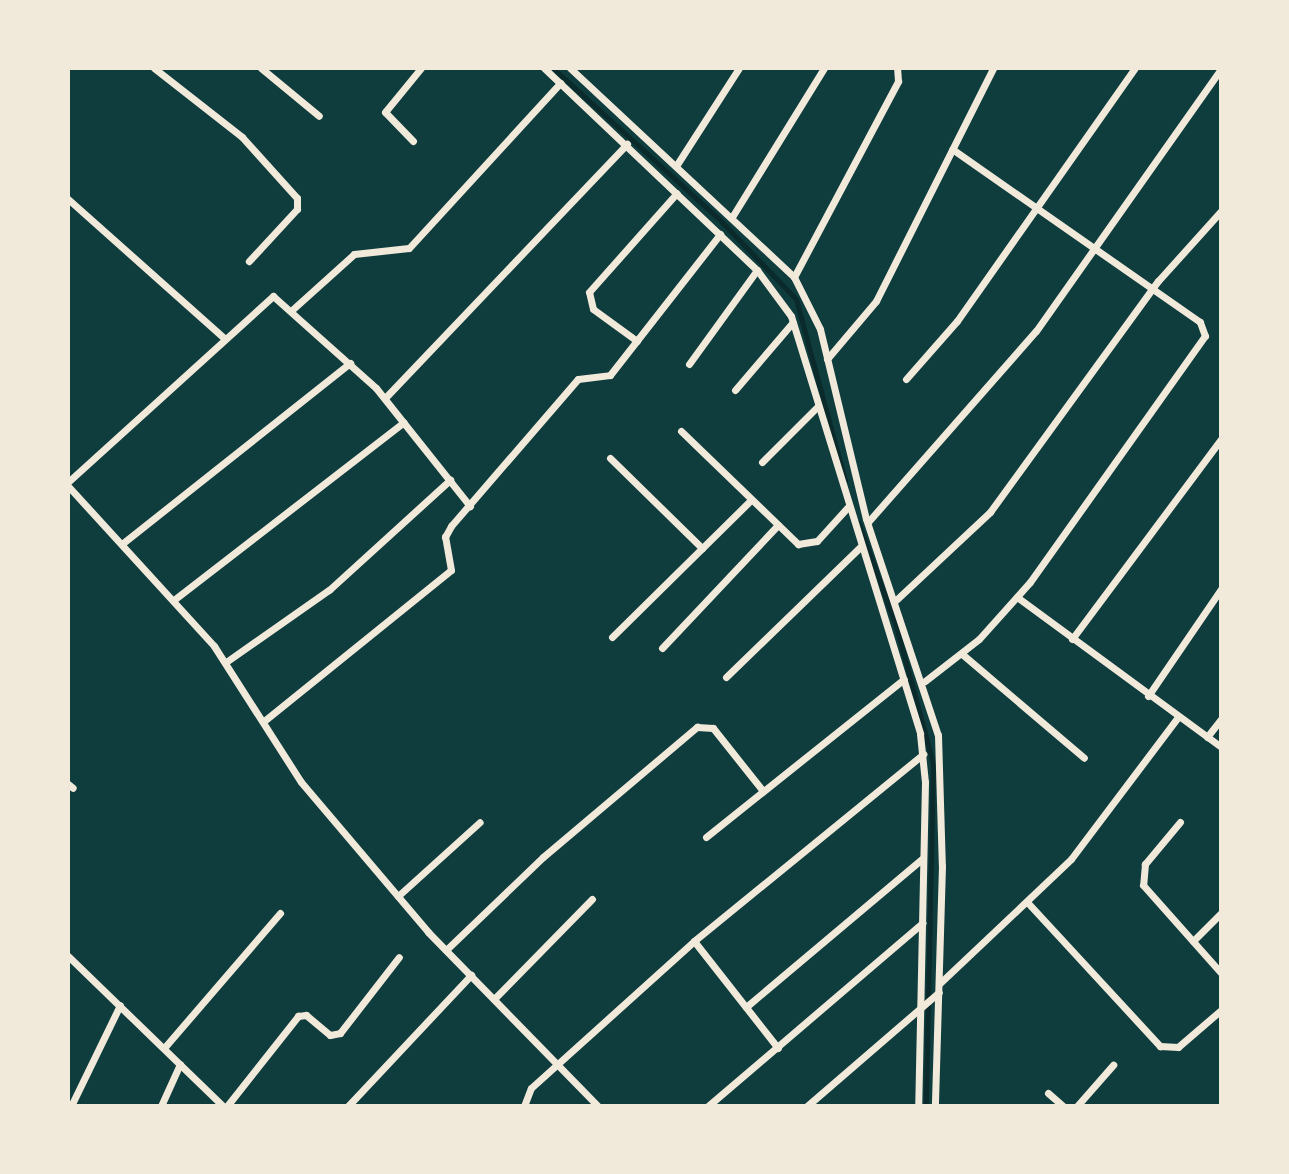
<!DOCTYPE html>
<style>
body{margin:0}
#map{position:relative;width:1289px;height:1174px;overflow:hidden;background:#0f3d3e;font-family:Mulish,sans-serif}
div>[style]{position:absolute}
.stream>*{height:5px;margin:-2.5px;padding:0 2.5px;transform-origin:2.5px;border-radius:2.5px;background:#0a2a2b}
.minor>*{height:7px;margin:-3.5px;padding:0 3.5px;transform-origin:3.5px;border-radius:3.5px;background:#f1e9da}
span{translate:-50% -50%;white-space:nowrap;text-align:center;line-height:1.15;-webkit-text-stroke:7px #f1e9da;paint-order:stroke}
.frame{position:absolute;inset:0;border:70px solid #f1e9da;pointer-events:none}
</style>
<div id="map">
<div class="stream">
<div style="left:553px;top:68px;width:223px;rotate:42.3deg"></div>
<div style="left:718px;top:218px;width:112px;rotate:46.1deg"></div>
<div style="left:796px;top:299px;width:188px;rotate:74.9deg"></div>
<div style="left:858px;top:522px;width:111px;rotate:69.9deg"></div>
<div style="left:896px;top:626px;width:142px;rotate:74.9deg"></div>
<div style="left:933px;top:763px;width:343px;rotate:91.2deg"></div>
</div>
<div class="minor">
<div style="left:154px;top:68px;width:112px;rotate:38.1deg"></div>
<div style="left:242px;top:137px;width:82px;rotate:48deg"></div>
<div style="left:297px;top:198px;width:11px;rotate:90deg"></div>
<div style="left:297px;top:209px;width:71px;rotate:132.7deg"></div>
<div style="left:261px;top:68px;width:75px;rotate:39.6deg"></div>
<div style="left:544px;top:68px;width:294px;rotate:43.5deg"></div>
<div style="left:757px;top:270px;width:57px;rotate:53.5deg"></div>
<div style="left:791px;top:316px;width:437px;rotate:72.8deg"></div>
<div style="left:920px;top:734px;width:48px;rotate:84.1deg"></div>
<div style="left:925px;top:782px;width:324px;rotate:91.2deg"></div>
<div style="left:570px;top:68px;width:306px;rotate:43deg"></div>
<div style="left:794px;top:277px;width:58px;rotate:63.4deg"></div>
<div style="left:820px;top:329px;width:195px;rotate:76.4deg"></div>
<div style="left:866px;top:519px;width:228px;rotate:71.6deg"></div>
<div style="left:938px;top:735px;width:131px;rotate:88.3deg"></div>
<div style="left:942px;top:866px;width:240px;rotate:91.7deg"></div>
<div style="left:413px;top:141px;width:40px;rotate:-134deg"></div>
<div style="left:385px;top:112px;width:57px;rotate:-50.7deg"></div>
<div style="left:676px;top:166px;width:117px;rotate:-57.3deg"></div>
<div style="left:68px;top:199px;width:208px;rotate:41.7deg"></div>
<div style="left:732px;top:217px;width:175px;rotate:-58.3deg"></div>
<div style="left:794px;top:277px;width:222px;rotate:-62deg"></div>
<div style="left:898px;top:81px;width:13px;rotate:-94deg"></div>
<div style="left:293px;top:309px;width:82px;rotate:-42deg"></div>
<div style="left:354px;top:254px;width:55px;rotate:-6.2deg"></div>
<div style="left:409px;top:248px;width:224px;rotate:-47.5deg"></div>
<div style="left:637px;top:341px;width:54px;rotate:-144deg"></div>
<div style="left:593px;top:309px;width:17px;rotate:-103deg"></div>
<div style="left:589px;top:292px;width:132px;rotate:-48.4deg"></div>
<div style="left:827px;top:359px;width:76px;rotate:-49.8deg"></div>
<div style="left:876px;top:301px;width:261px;rotate:-63.3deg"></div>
<div style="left:689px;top:364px;width:116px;rotate:-54.1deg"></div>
<div style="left:906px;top:379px;width:77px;rotate:-48.7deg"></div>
<div style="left:957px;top:321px;width:309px;rotate:-54.9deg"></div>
<div style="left:735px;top:390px;width:89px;rotate:-49.5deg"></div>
<div style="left:385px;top:398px;width:351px;rotate:-46.4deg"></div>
<div style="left:681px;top:431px;width:163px;rotate:44deg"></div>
<div style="left:798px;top:544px;width:19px;rotate:-9deg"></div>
<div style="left:817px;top:541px;width:45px;rotate:-47.7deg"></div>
<div style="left:610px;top:458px;width:129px;rotate:44.4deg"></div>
<div style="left:762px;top:462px;width:79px;rotate:-45deg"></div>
<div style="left:68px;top:482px;width:277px;rotate:-42.2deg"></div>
<div style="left:273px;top:296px;width:138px;rotate:41.8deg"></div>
<div style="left:376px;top:388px;width:151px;rotate:51.5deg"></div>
<div style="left:68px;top:486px;width:217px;rotate:47.6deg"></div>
<div style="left:214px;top:646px;width:161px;rotate:57.4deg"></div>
<div style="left:301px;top:782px;width:197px;rotate:49.7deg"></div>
<div style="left:428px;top:932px;width:243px;rotate:45.7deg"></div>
<div style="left:868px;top:522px;width:254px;rotate:-48.7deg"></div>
<div style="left:1036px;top:331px;width:321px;rotate:-54.8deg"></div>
<div style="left:123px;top:543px;width:290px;rotate:-38.4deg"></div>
<div style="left:1017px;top:597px;width:253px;rotate:36.3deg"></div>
<div style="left:175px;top:599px;width:289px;rotate:-37.7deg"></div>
<div style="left:896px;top:600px;width:129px;rotate:-43.1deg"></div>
<div style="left:990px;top:512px;width:286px;rotate:-54deg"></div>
<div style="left:1158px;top:281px;width:94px;rotate:-48deg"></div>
<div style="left:612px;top:637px;width:195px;rotate:-44.6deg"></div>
<div style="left:1072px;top:639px;width:249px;rotate:-53.3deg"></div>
<div style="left:662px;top:648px;width:169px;rotate:-46.7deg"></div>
<div style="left:962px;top:654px;width:160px;rotate:40.4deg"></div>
<div style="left:226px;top:662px;width:126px;rotate:-35deg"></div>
<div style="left:329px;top:590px;width:164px;rotate:-42.3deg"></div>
<div style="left:726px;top:677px;width:187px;rotate:-44.1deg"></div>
<div style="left:925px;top:681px;width:68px;rotate:-37.9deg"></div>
<div style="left:979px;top:639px;width:76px;rotate:-48.2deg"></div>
<div style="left:1030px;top:582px;width:302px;rotate:-54.6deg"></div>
<div style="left:1205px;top:336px;width:15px;rotate:-110deg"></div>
<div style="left:1200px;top:322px;width:302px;rotate:-145.1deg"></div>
<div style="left:1148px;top:696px;width:130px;rotate:-55.7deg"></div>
<div style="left:264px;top:721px;width:240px;rotate:-38.9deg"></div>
<div style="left:451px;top:570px;width:34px;rotate:-100deg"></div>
<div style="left:445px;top:537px;width:13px;rotate:-61deg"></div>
<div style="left:451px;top:526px;width:194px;rotate:-49.2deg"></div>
<div style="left:578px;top:379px;width:32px;rotate:-7deg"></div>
<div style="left:610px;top:375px;width:179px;rotate:-52deg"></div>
<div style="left:1207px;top:737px;width:23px;rotate:-52deg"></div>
<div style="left:68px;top:784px;width:6px;rotate:39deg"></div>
<div style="left:1180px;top:822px;width:55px;rotate:129.8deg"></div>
<div style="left:1145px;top:864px;width:21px;rotate:95deg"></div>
<div style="left:1143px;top:885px;width:118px;rotate:48.4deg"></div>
<div style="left:706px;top:837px;width:253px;rotate:-38.6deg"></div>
<div style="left:398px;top:896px;width:110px;rotate:-42.1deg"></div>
<div style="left:1028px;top:903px;width:195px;rotate:47.3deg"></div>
<div style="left:1160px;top:1046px;width:18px;rotate:3deg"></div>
<div style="left:1178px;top:1047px;width:57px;rotate:-40.7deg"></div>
<div style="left:694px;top:941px;width:136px;rotate:51.9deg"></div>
<div style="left:1193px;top:941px;width:40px;rotate:-45deg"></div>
<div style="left:446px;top:950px;width:134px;rotate:-43.8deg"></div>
<div style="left:543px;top:857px;width:202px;rotate:-40.2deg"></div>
<div style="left:697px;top:727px;width:16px;rotate:4deg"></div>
<div style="left:713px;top:728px;width:80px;rotate:51.6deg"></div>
<div style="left:68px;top:956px;width:216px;rotate:44.1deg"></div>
<div style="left:940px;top:983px;width:180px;rotate:-43.4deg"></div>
<div style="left:1071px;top:859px;width:178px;rotate:-53deg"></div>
<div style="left:494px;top:999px;width:140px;rotate:-45.6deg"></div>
<div style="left:746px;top:1007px;width:231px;rotate:-40.1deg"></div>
<div style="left:164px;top:1048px;width:178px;rotate:-49.3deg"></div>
<div style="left:1048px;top:1093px;width:20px;rotate:41deg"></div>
<div style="left:71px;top:1106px;width:112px;rotate:-64.1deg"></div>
<div style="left:161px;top:1106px;width:46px;rotate:-65.7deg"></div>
<div style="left:227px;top:1106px;width:115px;rotate:-51.7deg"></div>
<div style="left:298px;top:1016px;width:8px;rotate:-7deg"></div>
<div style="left:306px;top:1015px;width:31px;rotate:40deg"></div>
<div style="left:330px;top:1035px;width:10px;rotate:-11deg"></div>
<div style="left:340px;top:1033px;width:96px;rotate:-52.2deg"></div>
<div style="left:348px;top:1106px;width:180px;rotate:-46.8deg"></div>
<div style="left:524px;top:1106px;width:19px;rotate:-69deg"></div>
<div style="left:531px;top:1088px;width:219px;rotate:-42deg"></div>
<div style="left:694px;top:941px;width:296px;rotate:-39.2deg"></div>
<div style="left:708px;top:1106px;width:282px;rotate:-40.5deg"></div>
<div style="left:807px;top:1106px;width:174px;rotate:-40.8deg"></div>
<div style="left:1077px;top:1106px;width:55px;rotate:-48.7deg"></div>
</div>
<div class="frame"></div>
</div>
